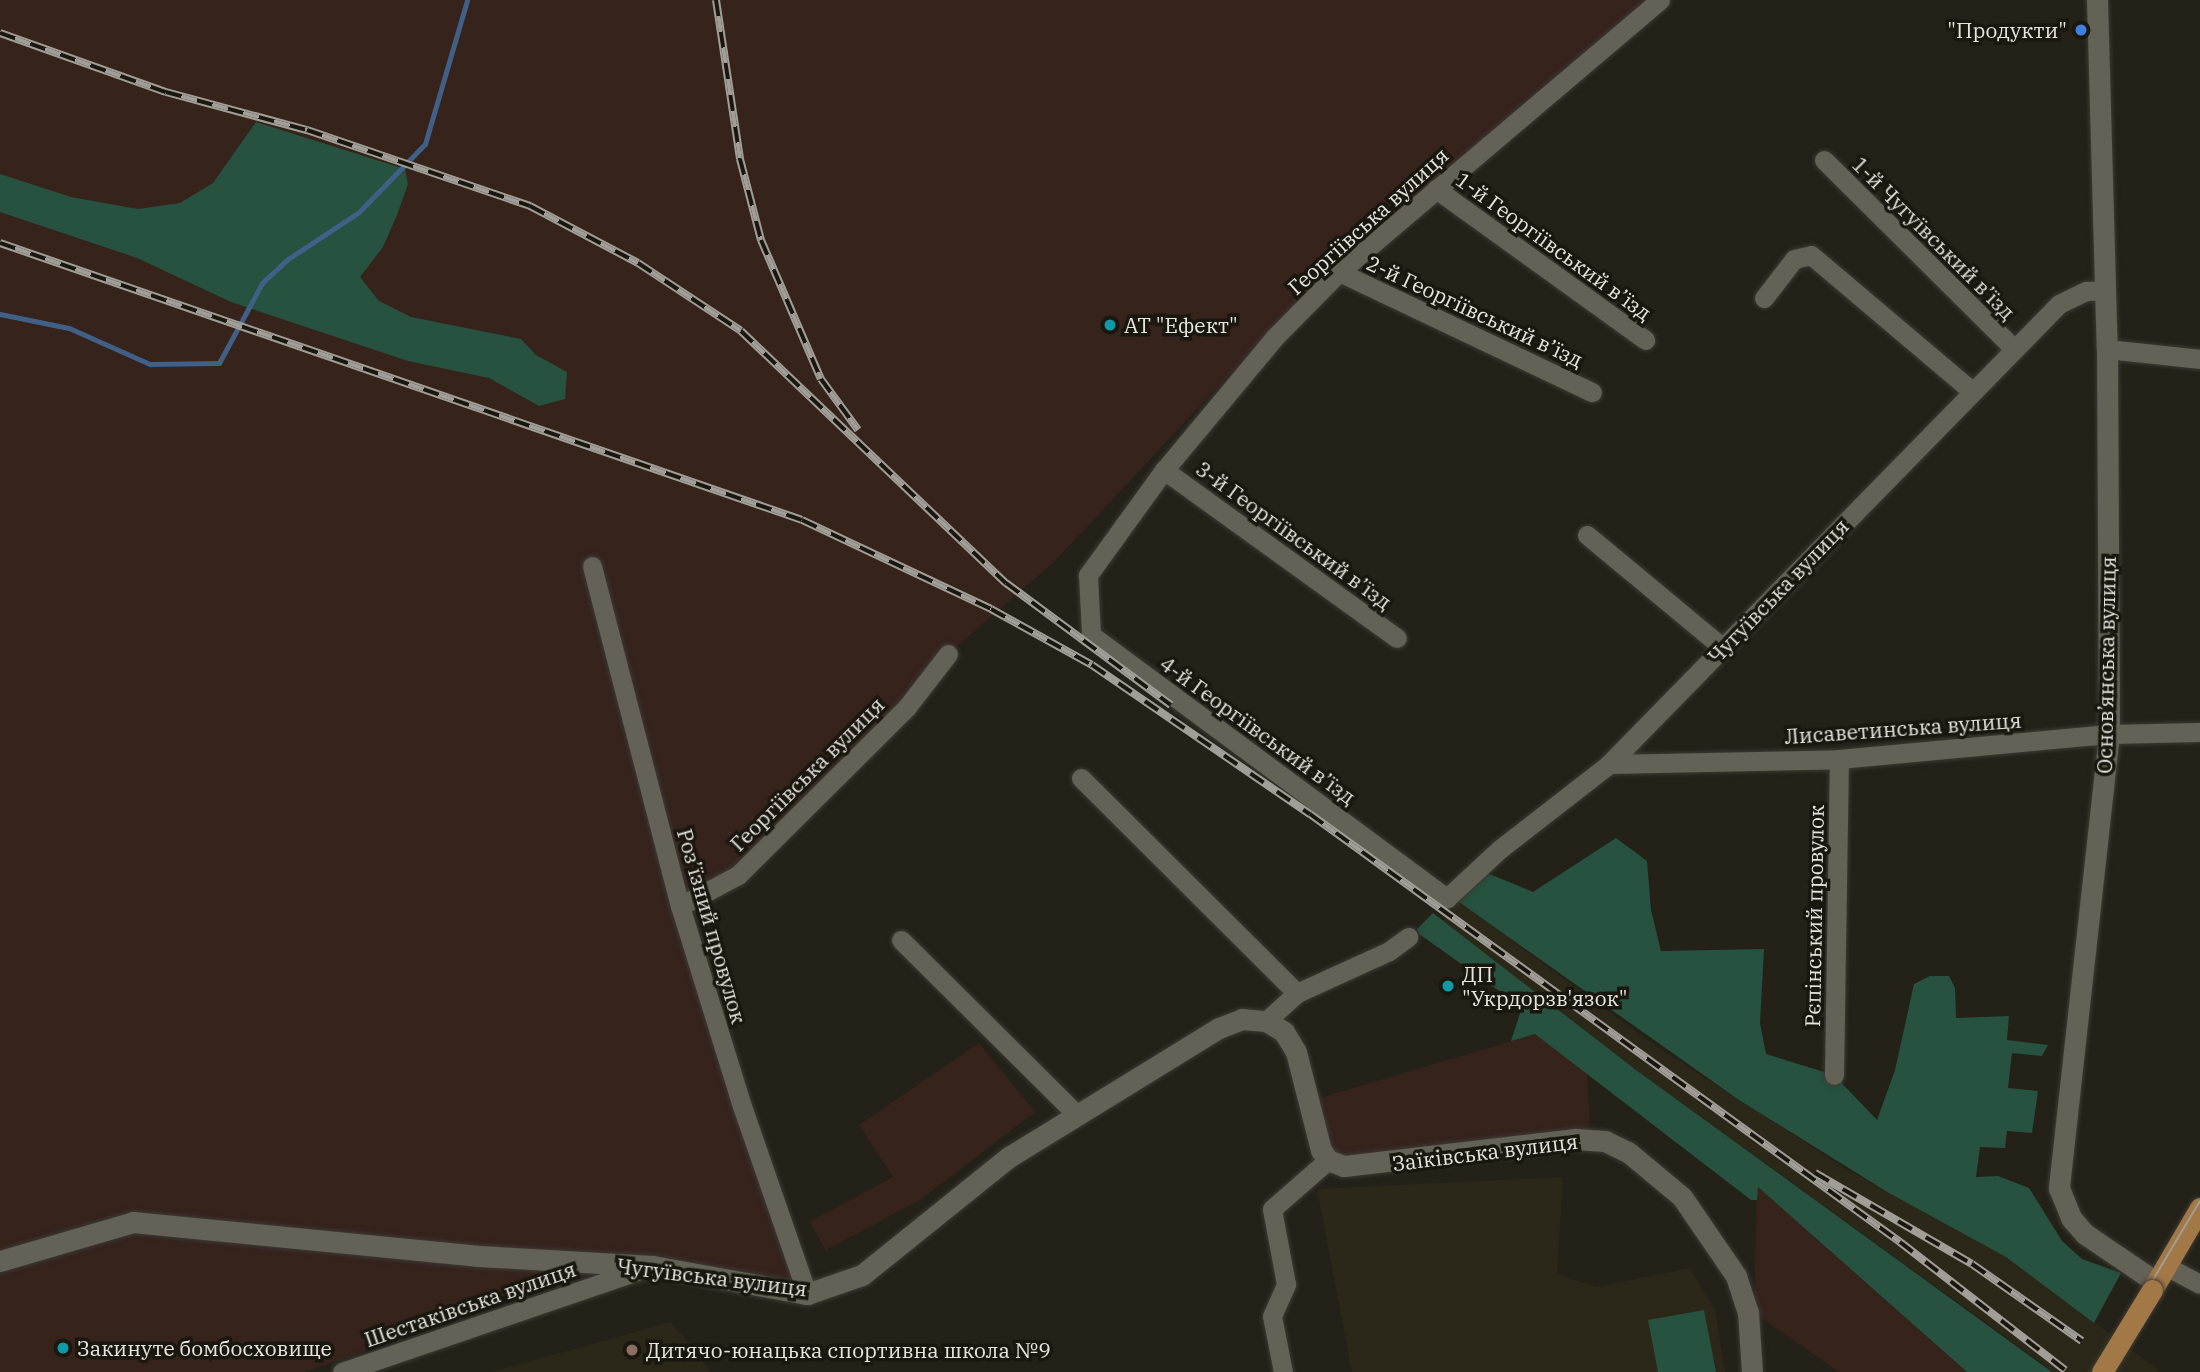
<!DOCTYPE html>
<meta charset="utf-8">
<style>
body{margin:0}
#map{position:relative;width:2200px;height:1372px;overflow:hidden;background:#232118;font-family:"IBM Plex Serif",serif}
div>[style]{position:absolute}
.built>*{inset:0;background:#2c2819}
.industrial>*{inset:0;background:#35231c}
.green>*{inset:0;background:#26523f}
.stream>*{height:5px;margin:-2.5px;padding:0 2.5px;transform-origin:2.5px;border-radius:2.5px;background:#416087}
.roads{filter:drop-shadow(0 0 2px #3c3a34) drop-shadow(0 0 2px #3c3a34)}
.street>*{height:19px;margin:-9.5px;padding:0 9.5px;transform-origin:9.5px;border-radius:9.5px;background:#646156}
.secondary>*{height:21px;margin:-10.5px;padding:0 10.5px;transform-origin:10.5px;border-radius:10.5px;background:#646156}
.primary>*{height:21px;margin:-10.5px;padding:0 10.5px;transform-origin:10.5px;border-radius:10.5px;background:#a27847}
.tram>*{height:2px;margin:-1px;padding:0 1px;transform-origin:1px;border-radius:1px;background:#a09e97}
.rail>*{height:8px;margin-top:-4px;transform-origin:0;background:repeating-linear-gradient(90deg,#1a170f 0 16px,#a09e97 0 32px);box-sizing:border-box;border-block:2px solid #a09e97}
.bridges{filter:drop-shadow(0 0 2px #3c3a34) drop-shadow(0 0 2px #3c3a34)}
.primary-bridge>*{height:21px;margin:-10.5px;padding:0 10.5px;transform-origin:10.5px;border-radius:10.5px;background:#a27847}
.dots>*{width:19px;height:19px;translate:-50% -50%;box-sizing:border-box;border:4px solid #1a170f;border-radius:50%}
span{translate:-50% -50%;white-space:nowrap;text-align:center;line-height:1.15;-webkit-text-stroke:7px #1a170f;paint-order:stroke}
.poi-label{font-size:21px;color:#e7e5df}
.right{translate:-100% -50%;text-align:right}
.left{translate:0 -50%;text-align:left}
.street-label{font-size:21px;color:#e7e5df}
</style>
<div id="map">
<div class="built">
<div style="clip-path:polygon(1459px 902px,1656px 1046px,1846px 1169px,2009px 1258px,2161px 1372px,2054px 1372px,1636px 1070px,1443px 921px)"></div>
<div style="clip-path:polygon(1563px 1177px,1557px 1274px,1596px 1287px,1690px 1268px,1715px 1310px,1725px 1372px,1352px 1372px,1317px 1189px)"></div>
<div style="clip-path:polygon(671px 1322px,711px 1372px,492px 1372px)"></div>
</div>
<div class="industrial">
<div style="clip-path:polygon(0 0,1660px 0,1332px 265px,1055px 561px,948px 654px,762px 851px,680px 906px,795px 1281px,645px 1254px,305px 1372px,0 1372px)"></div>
<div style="clip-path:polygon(1535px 1034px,1587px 1071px,1590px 1132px,1355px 1160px,1334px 1154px,1319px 1098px)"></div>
<div style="clip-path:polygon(979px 1043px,1035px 1112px,920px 1200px,826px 1250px,809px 1222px,893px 1177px,859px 1125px)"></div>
<div style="clip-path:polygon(1757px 1186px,1967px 1372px,1839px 1372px,1754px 1313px)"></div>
</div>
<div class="green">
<div style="clip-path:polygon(256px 122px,405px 169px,408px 184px,397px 215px,383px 247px,360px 277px,379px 301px,411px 317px,521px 339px,536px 355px,567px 372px,565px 399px,539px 406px,489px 378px,408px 361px,231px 302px,137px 258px,0 212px,0 174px,71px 197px,138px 209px,180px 203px,213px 183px)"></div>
<div style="clip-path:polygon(1616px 838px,1647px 861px,1651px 910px,1661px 951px,1764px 949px,1760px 1023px,1766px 1054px,1834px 1075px,1877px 1120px,1895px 1070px,1914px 984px,1930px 976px,1949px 976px,1955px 988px,1956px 1018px,2009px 1016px,2007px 1040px,2048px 1045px,2042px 1056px,2012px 1053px,2008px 1088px,2038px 1091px,2032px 1133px,2007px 1131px,2005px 1148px,1980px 1147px,1976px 1177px,1998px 1176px,2029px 1188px,2062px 1241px,2082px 1259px,2121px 1273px,2094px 1323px,2006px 1257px,1889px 1193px,1739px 1100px,1459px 902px,1487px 873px,1533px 892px)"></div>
<div style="clip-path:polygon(1433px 913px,1636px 1070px,2052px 1372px,1967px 1372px,1758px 1187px,1757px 1200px,1751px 1200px,1535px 1034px,1511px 1041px,1522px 1007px,1419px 934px,1417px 929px)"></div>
<div style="clip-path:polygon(1704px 1310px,1716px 1372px,1658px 1372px,1648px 1320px)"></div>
</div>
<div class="stream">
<div style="left:0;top:314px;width:70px;rotate:11.5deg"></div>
<div style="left:69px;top:328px;width:89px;rotate:24deg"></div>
<div style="left:150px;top:364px;width:69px;rotate:-0.8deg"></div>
<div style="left:219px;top:363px;width:91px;rotate:-61.7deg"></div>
<div style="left:262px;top:283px;width:35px;rotate:-43deg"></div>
<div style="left:288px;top:259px;width:85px;rotate:-33.5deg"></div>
<div style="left:359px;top:212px;width:95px;rotate:-45.9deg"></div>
<div style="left:425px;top:144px;width:150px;rotate:-73.7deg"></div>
</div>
<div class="roads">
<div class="street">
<div style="left:1660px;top:0;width:421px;rotate:139.7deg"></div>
<div style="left:1339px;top:272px;width:91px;rotate:134.6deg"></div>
<div style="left:1275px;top:337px;width:173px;rotate:129.8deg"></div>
<div style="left:1164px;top:470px;width:130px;rotate:125.9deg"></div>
<div style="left:1088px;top:575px;width:60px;rotate:87.1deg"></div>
<div style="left:1091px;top:635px;width:443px;rotate:36.5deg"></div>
<div style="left:1447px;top:898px;width:72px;rotate:-42.8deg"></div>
<div style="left:1500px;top:849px;width:138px;rotate:-37.9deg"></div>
<div style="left:1609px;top:764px;width:644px;rotate:-45.63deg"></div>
<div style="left:2059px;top:304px;width:30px;rotate:-26deg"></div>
<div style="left:2086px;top:291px;width:19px;rotate:-3deg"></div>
<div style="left:1824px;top:160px;width:265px;rotate:44.8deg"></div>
<div style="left:1436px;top:189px;width:258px;rotate:35.8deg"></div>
<div style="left:1339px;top:272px;width:280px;rotate:25.4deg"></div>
<div style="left:1764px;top:298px;width:49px;rotate:-52.4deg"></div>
<div style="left:1794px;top:259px;width:17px;rotate:-13deg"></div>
<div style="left:1811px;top:255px;width:209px;rotate:40.2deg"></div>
<div style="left:2107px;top:349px;width:94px;rotate:6.1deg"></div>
<div style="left:1164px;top:470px;width:287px;rotate:35.8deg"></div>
<div style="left:1587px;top:535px;width:177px;rotate:39.7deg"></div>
<div style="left:592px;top:566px;width:351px;rotate:75.5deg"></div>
<div style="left:680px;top:906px;width:209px;rotate:72.8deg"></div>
<div style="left:742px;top:1106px;width:199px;rotate:70.9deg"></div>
<div style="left:1609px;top:764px;width:230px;rotate:-1.2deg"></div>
<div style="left:1839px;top:759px;width:271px;rotate:-5.3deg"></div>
<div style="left:2109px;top:734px;width:91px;rotate:-1.3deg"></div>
<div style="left:1081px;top:778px;width:305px;rotate:44.9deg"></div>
<div style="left:680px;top:906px;width:66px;rotate:-28.1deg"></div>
<div style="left:738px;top:875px;width:238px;rotate:-44.8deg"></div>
<div style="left:907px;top:707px;width:67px;rotate:-52.3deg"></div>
<div style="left:901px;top:940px;width:247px;rotate:44.8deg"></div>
<div style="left:1266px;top:1021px;width:42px;rotate:-42.1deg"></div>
<div style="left:1297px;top:993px;width:101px;rotate:-24.5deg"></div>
<div style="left:1389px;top:951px;width:24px;rotate:-36deg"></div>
<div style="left:1834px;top:1075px;width:316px;rotate:-89.1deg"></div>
<div style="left:2166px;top:1266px;width:38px;rotate:28deg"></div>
<div style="left:342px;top:1372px;width:328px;rotate:-18.9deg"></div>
<div style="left:1283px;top:1372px;width:57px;rotate:-101.1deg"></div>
<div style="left:1272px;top:1316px;width:35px;rotate:-66deg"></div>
<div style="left:1286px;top:1284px;width:76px;rotate:-100.6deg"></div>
<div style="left:1272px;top:1209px;width:74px;rotate:-41.2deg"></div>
</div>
<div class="secondary">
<div style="left:2097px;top:0;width:349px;rotate:88.4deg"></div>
<div style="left:2107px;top:349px;width:385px;rotate:89.7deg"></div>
<div style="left:2109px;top:734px;width:457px;rotate:96.3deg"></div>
<div style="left:2059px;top:1188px;width:32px;rotate:68deg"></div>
<div style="left:2071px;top:1218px;width:21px;rotate:49deg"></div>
<div style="left:2085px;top:1234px;width:86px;rotate:34.1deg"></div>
<div style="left:0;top:1261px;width:139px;rotate:-16.3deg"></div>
<div style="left:133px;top:1222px;width:348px;rotate:5.6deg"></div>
<div style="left:479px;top:1256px;width:174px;rotate:3.3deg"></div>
<div style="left:653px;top:1266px;width:157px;rotate:10.3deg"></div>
<div style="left:807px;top:1294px;width:58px;rotate:-19.1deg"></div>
<div style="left:862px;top:1275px;width:189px;rotate:-38.8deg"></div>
<div style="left:1009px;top:1157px;width:246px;rotate:-31.6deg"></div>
<div style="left:1219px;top:1028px;width:25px;rotate:-21deg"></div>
<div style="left:1242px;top:1019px;width:24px;rotate:5deg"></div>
<div style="left:1266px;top:1021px;width:21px;rotate:31deg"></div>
<div style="left:1284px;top:1032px;width:23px;rotate:59deg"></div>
<div style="left:1296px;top:1052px;width:101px;rotate:75.7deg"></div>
<div style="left:1321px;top:1150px;width:12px;rotate:55deg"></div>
<div style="left:1328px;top:1160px;width:17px;rotate:21deg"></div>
<div style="left:1344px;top:1166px;width:233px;rotate:-6.7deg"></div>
<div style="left:1575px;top:1139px;width:30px;rotate:4deg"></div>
<div style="left:1605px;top:1141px;width:25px;rotate:26deg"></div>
<div style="left:1628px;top:1152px;width:70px;rotate:39.8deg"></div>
<div style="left:1682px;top:1197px;width:96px;rotate:55.6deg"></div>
<div style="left:1736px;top:1276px;width:38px;rotate:72deg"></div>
<div style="left:1748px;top:1312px;width:60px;rotate:86.2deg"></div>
</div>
<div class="primary">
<div style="left:2152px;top:1290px;width:95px;rotate:-59.7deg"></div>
</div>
</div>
<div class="tram">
<div style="left:2098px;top:1372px;width:199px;rotate:-59.2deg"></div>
</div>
<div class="rail">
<div style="left:716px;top:0;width:161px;rotate:81.4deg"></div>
<div style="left:740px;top:159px;width:84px;rotate:75.5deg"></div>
<div style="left:761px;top:240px;width:151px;rotate:66.7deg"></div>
<div style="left:821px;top:379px;width:63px;rotate:54deg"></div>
<div style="left:0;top:33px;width:176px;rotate:19.6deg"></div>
<div style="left:166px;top:92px;width:146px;rotate:15.1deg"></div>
<div style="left:307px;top:130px;width:236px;rotate:18.8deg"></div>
<div style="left:530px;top:206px;width:122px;rotate:27.8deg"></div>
<div style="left:638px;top:263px;width:123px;rotate:33.4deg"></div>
<div style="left:741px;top:331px;width:366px;rotate:43.6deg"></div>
<div style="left:1006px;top:583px;width:205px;rotate:36.5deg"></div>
<div style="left:0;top:243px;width:848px;rotate:19.05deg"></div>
<div style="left:802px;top:520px;width:209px;rotate:25.2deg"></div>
<div style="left:991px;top:609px;width:115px;rotate:29deg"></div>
<div style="left:1092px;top:665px;width:264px;rotate:34.4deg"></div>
<div style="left:1310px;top:814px;width:729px;rotate:35.96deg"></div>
<div style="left:1900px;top:1242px;width:209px;rotate:37.8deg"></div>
<div style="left:1815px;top:1173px;width:181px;rotate:30.1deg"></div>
<div style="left:1972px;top:1264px;width:134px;rotate:35deg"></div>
</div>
<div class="bridges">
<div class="primary-bridge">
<div style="left:2102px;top:1372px;width:96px;rotate:-58.6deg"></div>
</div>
</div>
<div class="dots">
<div style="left:2081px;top:30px;background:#3f7fe0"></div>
<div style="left:1110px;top:325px;background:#0f9aa8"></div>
<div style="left:1448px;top:986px;background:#0f9aa8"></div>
<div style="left:63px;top:1348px;background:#0f9aa8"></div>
<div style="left:632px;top:1350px;background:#8d6e63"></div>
</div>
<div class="poi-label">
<span class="right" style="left:2067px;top:30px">"Продукти"</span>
<span class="left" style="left:1124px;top:325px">АТ "Ефект"</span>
<span class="left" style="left:1462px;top:986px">ДП<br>"Укрдорзв'язок"</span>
<span class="left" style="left:77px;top:1348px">Закинуте бомбосховище</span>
<span class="left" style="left:646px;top:1350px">Дитячо-юнацька спортивна школа №9</span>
</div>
<div class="street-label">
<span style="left:1368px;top:221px;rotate:-42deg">Георгіївська вулиця</span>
<span style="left:1934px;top:238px;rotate:45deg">1-й Чугуївський в’їзд</span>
<span style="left:1554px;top:246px;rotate:36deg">1-й Георгіївський в’їзд</span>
<span style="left:1475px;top:311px;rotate:25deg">2-й Георгіївський в’їзд</span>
<span style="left:1294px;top:535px;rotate:36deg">3-й Георгіївський в’їзд</span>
<span style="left:1778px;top:591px;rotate:-46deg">Чугуївська вулиця</span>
<span style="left:2106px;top:665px;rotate:-89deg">Основ’янська вулиця</span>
<span style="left:1903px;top:728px;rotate:-4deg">Лисаветинська вулиця</span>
<span style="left:1258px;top:730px;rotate:36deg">4-й Георгіївський в’їзд</span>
<span style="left:807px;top:774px;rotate:-45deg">Георгіївська вулиця</span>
<span style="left:1814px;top:916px;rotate:-89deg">Рєпінський провулок</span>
<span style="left:712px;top:926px;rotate:74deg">Роз’їзний провулок</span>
<span style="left:1485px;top:1152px;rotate:-7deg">Заїківська вулиця</span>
<span style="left:712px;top:1277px;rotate:7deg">Чугуївська вулиця</span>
<span style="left:470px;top:1304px;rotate:-19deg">Шестаківська вулиця</span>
</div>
</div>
